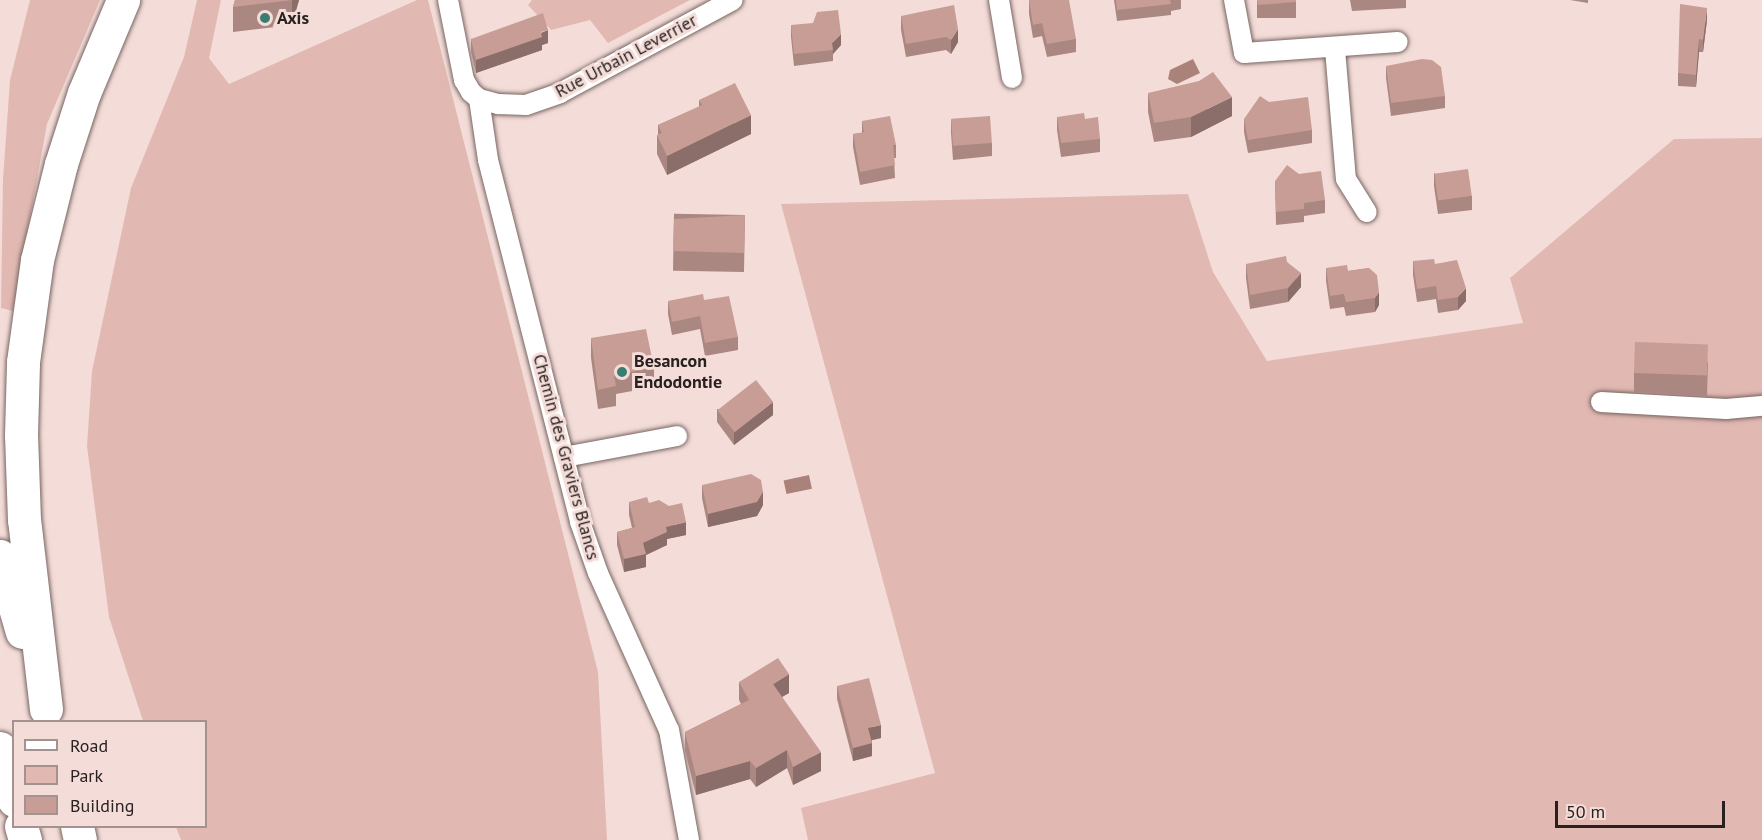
<!DOCTYPE html>
<style>
body{margin:0}
#map{position:relative;width:1762px;height:840px;overflow:hidden;background:#f4ddd9;font-family:"PT Sans",sans-serif}
div>[style]{position:absolute}
.green>*{inset:0;background:#e1b9b2}
.water>*{inset:0;background:#aa827a;transform-origin:0 0}
.roads{filter:drop-shadow(0 0 2px #786561) drop-shadow(0 0 2px #786561)}
.minor>*{height:20px;margin:-10px;padding:0 10px;transform-origin:10px;border-radius:10px;background:#fff}
.trunk>*{height:33px;margin:-16.5px;padding:0 16.5px;transform-origin:16.5px;border-radius:16.5px;background:#fff}
.wall>*{inset:0;background:#ab8781;transform-origin:0 0}
.shaded-wall>*{inset:0;background:#8b6e69}
.building>*{inset:0;background:#c79d96;transform-origin:0 0}
.dots>*{width:16px;height:16px;translate:-50% -50%;box-sizing:border-box;border:3px solid #f4ddd9;border-radius:50%}
span{translate:-50% -50%;white-space:nowrap;text-align:center;line-height:1.15;-webkit-text-stroke:6px #f4ddd9;paint-order:stroke}
.poi-label{font-size:18px;color:#292120;font-weight:700}
.left{translate:0 -50%;text-align:left}
.street-label{font-size:18px;color:#292120}
.legend{position:absolute;left:12px;top:720px;width:195px;height:108px;box-sizing:border-box;background:#f4ddd9;border:2px solid #a3928f;margin:0;padding:8px 10px;list-style:none;font-size:18px;color:#292120}
.legend li{display:flex;align-items:center;gap:12px;height:30px}
.legend b{width:30px;border:2px solid #a3928f}
.scale{position:absolute;left:1555px;top:801px;width:170px;height:27px;box-sizing:border-box;border:3px solid #292120;border-top:0;padding-left:8px;font-size:18px;line-height:21px;white-space:nowrap;color:#292120;-webkit-text-stroke:4px #f4ddd9;paint-order:stroke}
</style>
<div id="map">
<div class="green">
<div style="clip-path:polygon(30px 0,100px 0,47px 124px,13px 311px,1px 308px,3px 179px,10px 80px)"></div>
<div style="clip-path:polygon(197px 0,221px 0,209px 58px,229px 84px,417px 0,428px 0,598px 672px,607px 840px,181px 840px,176px 827px,206px 826px,206px 722px,143px 721px,109px 617px,87px 446px,92px 371px,131px 188px,184px 57px)"></div>
<div style="clip-path:polygon(532px 0,690px 0,608px 43px,590px 20px,551px 30px,528px 5px)"></div>
<div style="clip-path:polygon(1762px 138px,1762px 840px,808px 840px,801px 808px,935px 773px,781px 204px,1188px 194px,1213px 272px,1267px 361px,1523px 323px,1510px 278px,1674px 139px)"></div>
</div>
<div class="water">
<div style="clip-path:polygon(1193px 59px,1200px 73px,1177px 84px,1168px 79px,1170px 70px)"></div>
<div style="left:809px;top:475px;width:14px;height:26px;rotate:78deg"></div>
</div>
<div class="roads">
<div class="minor">
<div style="left:448px;top:0;width:82px;rotate:78.7deg"></div>
<div style="left:464px;top:80px;width:14px;rotate:60deg"></div>
<div style="left:471px;top:92px;width:11px;rotate:41deg"></div>
<div style="left:479px;top:99px;width:20px;rotate:15deg"></div>
<div style="left:498px;top:104px;width:28px;rotate:2deg"></div>
<div style="left:526px;top:105px;width:36px;rotate:-19deg"></div>
<div style="left:560px;top:93px;width:196px;rotate:-28.3deg"></div>
<div style="left:999px;top:0;width:79px;rotate:80.5deg"></div>
<div style="left:1234px;top:0;width:54px;rotate:79.3deg"></div>
<div style="left:1244px;top:53px;width:154px;rotate:-4.1deg"></div>
<div style="left:1335px;top:49px;width:130px;rotate:85.2deg"></div>
<div style="left:1346px;top:179px;width:39px;rotate:58deg"></div>
<div style="left:479px;top:99px;width:62px;rotate:81.6deg"></div>
<div style="left:488px;top:160px;width:374px;rotate:75.7deg"></div>
<div style="left:580px;top:522px;width:54px;rotate:70.6deg"></div>
<div style="left:598px;top:573px;width:172px;rotate:65.7deg"></div>
<div style="left:669px;top:730px;width:112px;rotate:79.7deg"></div>
<div style="left:1601px;top:402px;width:125px;rotate:3.2deg"></div>
<div style="left:1726px;top:409px;width:36px;rotate:-5deg"></div>
<div style="left:564px;top:457px;width:115px;rotate:-10.5deg"></div>
</div>
<div class="trunk">
<div style="left:0;top:556px;width:79px;rotate:73.9deg"></div>
<div style="left:46px;top:709px;width:190px;rotate:-96.6deg"></div>
<div style="left:24px;top:520px;width:85px;rotate:-92deg"></div>
<div style="left:21px;top:435px;width:73px;rotate:-88.4deg"></div>
<div style="left:23px;top:362px;width:103px;rotate:-82.2deg"></div>
<div style="left:37px;top:260px;width:99px;rotate:-76deg"></div>
<div style="left:61px;top:164px;width:75px;rotate:-72.1deg"></div>
<div style="left:84px;top:93px;width:101px;rotate:-67.2deg"></div>
<div style="left:0;top:748px;width:54px;rotate:74.9deg"></div>
<div style="left:21px;top:826px;width:15px;rotate:74deg"></div>
<div style="left:77px;top:826px;width:14px;rotate:78deg"></div>
</div>
</div>
<div class="wall">
<div style="clip-path:polygon(235px 0,299px 0,292px 25px,233px 32px,233px 7px)"></div>
<div style="clip-path:polygon(1029px 0,1076px 39px,1076px 52px,1047px 57px,1042px 36px,1033px 38px,1029px 14px)"></div>
<div style="clip-path:polygon(1114px 0,1181px 0,1181px 9px,1171px 11px,1171px 15px,1117px 21px)"></div>
<div style="left:1257px;top:0;width:39px;height:18px"></div>
<div style="clip-path:polygon(1350px 0,1406px 0,1406px 8px,1352px 11px)"></div>
<div style="clip-path:polygon(1570px 0,1588px 0,1588px 3px)"></div>
<div style="clip-path:polygon(901px 16px,958px 42px,951px 54px,946px 50px,906px 57px,901px 30px)"></div>
<div style="clip-path:polygon(1707px 20px,1703px 52px,1699px 52px,1696px 87px,1678px 86px,1678px 73px)"></div>
<div style="clip-path:polygon(791px 25px,841px 45px,833px 54px,833px 61px,794px 66px,791px 37px)"></div>
<div style="clip-path:polygon(471px 39px,548px 43px,542px 45px,542px 50px,476px 73px,471px 52px)"></div>
<div style="clip-path:polygon(1386px 66px,1445px 96px,1445px 108px,1391px 116px,1386px 78px)"></div>
<div style="clip-path:polygon(1148px 93px,1232px 116px,1191px 137px,1154px 142px,1148px 112px)"></div>
<div style="clip-path:polygon(699px 100px,751px 134px,667px 175px,657px 154px,657px 135px,658px 135px,658px 125px,699px 107px)"></div>
<div style="clip-path:polygon(1057px 117px,1085px 119px,1100px 139px,1100px 152px,1061px 157px,1057px 130px)"></div>
<div style="clip-path:polygon(1244px 119px,1312px 130px,1312px 143px,1248px 153px,1244px 132px)"></div>
<div style="clip-path:polygon(951px 120px,992px 143px,992px 156px,953px 160px,951px 133px)"></div>
<div style="clip-path:polygon(862px 121px,896px 145px,896px 158px,894px 158px,895px 178px,860px 185px,853px 147px,853px 134px,862px 133px)"></div>
<div style="clip-path:polygon(1434px 173px,1472px 196px,1472px 210px,1438px 214px,1434px 186px)"></div>
<div style="clip-path:polygon(1275px 181px,1325px 200px,1325px 213px,1304px 216px,1304px 222px,1276px 225px)"></div>
<div style="left:745px;top:215px;width:57px;height:71px;rotate:91deg"></div>
<div style="clip-path:polygon(1413px 261px,1435px 264px,1466px 301px,1458px 310px,1438px 313px,1436px 299px,1417px 302px,1413px 275px)"></div>
<div style="clip-path:polygon(1287px 262px,1301px 287px,1288px 302px,1250px 309px,1246px 278px,1246px 264px)"></div>
<div style="clip-path:polygon(1326px 268px,1348px 271px,1369px 268px,1379px 305px,1375px 312px,1346px 316px,1344px 307px,1330px 309px,1326px 281px)"></div>
<div style="clip-path:polygon(704px 300px,738px 337px,738px 350px,705px 356px,700px 329px,672px 335px,668px 314px,668px 301px)"></div>
<div style="clip-path:polygon(591px 338px,654px 368px,654px 387px,616px 394px,616px 406px,598px 409px,591px 358px)"></div>
<div style="clip-path:polygon(1708px 362px,1707px 396px,1634px 392px,1634px 373px)"></div>
<div style="clip-path:polygon(717px 409px,773px 415px,734px 445px,717px 422px)"></div>
<div style="clip-path:polygon(702px 485px,763px 505px,757px 516px,708px 527px,702px 498px)"></div>
<div style="clip-path:polygon(629px 502px,649px 503px,686px 535px,667px 539px,667px 545px,646px 555px,646px 567px,624px 572px,617px 545px,617px 532px,632px 528px,629px 515px)"></div>
<div style="clip-path:polygon(739px 682px,789px 693px,782px 697px,821px 771px,793px 785px,787px 768px,756px 787px,750px 779px,696px 795px,685px 751px,685px 732px,741px 704px,739px 700px)"></div>
<div style="clip-path:polygon(837px 686px,881px 738px,872px 740px,872px 756px,853px 761px,837px 699px)"></div>
</div>
<div class="shaded-wall">
<div style="clip-path:polygon(292px 0,299px 0,292px 25px)"></div>
<div style="clip-path:polygon(1707px 8px,1707px 20px,1703px 52px,1703px 40px)"></div>
<div style="clip-path:polygon(958px 29px,958px 42px,951px 54px,951px 40px)"></div>
<div style="clip-path:polygon(548px 30px,548px 43px,542px 45px,542px 50px,476px 73px,476px 60px)"></div>
<div style="clip-path:polygon(841px 34px,841px 45px,833px 54px,832px 43px)"></div>
<div style="clip-path:polygon(1699px 39px,1699px 52px,1696px 87px,1696px 75px)"></div>
<div style="clip-path:polygon(1232px 97px,1232px 116px,1191px 137px,1191px 117px)"></div>
<div style="clip-path:polygon(751px 115px,751px 134px,667px 175px,667px 156px)"></div>
<div style="clip-path:polygon(1301px 273px,1301px 287px,1288px 302px,1288px 288px)"></div>
<div style="clip-path:polygon(1466px 288px,1466px 301px,1458px 310px,1458px 297px)"></div>
<div style="clip-path:polygon(1379px 292px,1379px 305px,1375px 312px,1375px 298px)"></div>
<div style="clip-path:polygon(773px 402px,773px 415px,734px 445px,734px 432px)"></div>
<div style="clip-path:polygon(763px 492px,763px 505px,757px 516px,708px 527px,708px 514px)"></div>
<div style="clip-path:polygon(686px 522px,686px 535px,667px 539px,667px 545px,646px 555px,646px 567px,624px 572px,624px 559px,643px 543px,666px 527px)"></div>
<div style="clip-path:polygon(789px 674px,789px 693px,773px 702px,773px 684px)"></div>
<div style="clip-path:polygon(881px 725px,881px 738px,868px 741px,868px 728px)"></div>
<div style="clip-path:polygon(872px 743px,872px 756px,853px 761px,853px 748px)"></div>
<div style="clip-path:polygon(787px 750px,787px 768px,756px 787px,756px 768px)"></div>
<div style="clip-path:polygon(821px 752px,821px 771px,793px 785px,793px 767px)"></div>
<div style="clip-path:polygon(750px 761px,750px 779px,696px 795px,696px 776px)"></div>
</div>
<div class="building">
<div style="clip-path:polygon(235px 0,292px 0,233px 7px)"></div>
<div style="clip-path:polygon(1029px 0,1069px 0,1076px 39px,1047px 44px,1042px 23px,1033px 25px)"></div>
<div style="clip-path:polygon(1116px 0,1170px 0,1171px 4px,1117px 10px)"></div>
<div style="clip-path:polygon(1257px 0,1296px 0,1296px 2px,1258px 5px)"></div>
<div style="clip-path:polygon(1680px 4px,1707px 8px,1703px 40px,1699px 39px,1696px 75px,1678px 73px)"></div>
<div style="clip-path:polygon(954px 5px,958px 29px,951px 40px,946px 37px,906px 44px,901px 16px)"></div>
<div style="clip-path:polygon(838px 10px,841px 34px,832px 43px,833px 50px,794px 54px,791px 25px,813px 23px,817px 12px)"></div>
<div style="clip-path:polygon(543px 13px,548px 30px,541px 32px,542px 37px,476px 60px,471px 39px)"></div>
<div style="clip-path:polygon(1422px 59px,1432px 60px,1441px 67px,1445px 96px,1391px 103px,1386px 66px)"></div>
<div style="clip-path:polygon(1213px 72px,1232px 97px,1191px 117px,1154px 123px,1148px 93px,1199px 81px)"></div>
<div style="clip-path:polygon(735px 83px,751px 115px,667px 156px,657px 135px,662px 133px,658px 125px,702px 105px,699px 100px)"></div>
<div style="clip-path:polygon(1260px 96px,1269px 102px,1308px 97px,1312px 130px,1248px 140px,1244px 119px)"></div>
<div style="clip-path:polygon(1084px 113px,1085px 119px,1098px 117px,1100px 139px,1061px 143px,1057px 117px)"></div>
<div style="clip-path:polygon(890px 116px,896px 145px,893px 145px,895px 165px,860px 172px,853px 134px,864px 132px,862px 121px)"></div>
<div style="left:990px;top:116px;width:27px;height:39px;rotate:86deg"></div>
<div style="clip-path:polygon(1287px 165px,1299px 174px,1321px 171px,1325px 200px,1304px 203px,1304px 209px,1276px 212px,1275px 181px)"></div>
<div style="left:1468px;top:169px;width:27px;height:34px;rotate:82deg"></div>
<div style="clip-path:polygon(745px 215px,744px 253px,673px 251px,674px 219px)"></div>
<div style="clip-path:polygon(1286px 256px,1287px 262px,1301px 273px,1288px 288px,1250px 295px,1246px 264px)"></div>
<div style="clip-path:polygon(1434px 259px,1435px 264px,1457px 260px,1466px 288px,1458px 297px,1438px 300px,1436px 286px,1417px 289px,1413px 261px)"></div>
<div style="clip-path:polygon(1347px 265px,1348px 271px,1369px 268px,1377px 275px,1379px 292px,1375px 298px,1346px 302px,1344px 294px,1330px 296px,1326px 268px)"></div>
<div style="clip-path:polygon(703px 294px,704px 300px,729px 296px,738px 337px,705px 343px,700px 316px,672px 322px,668px 301px)"></div>
<div style="clip-path:polygon(646px 329px,654px 368px,614px 375px,616px 386px,598px 390px,591px 338px)"></div>
<div style="left:1635px;top:342px;width:73px;height:31px;rotate:2deg"></div>
<div style="left:756px;top:380px;width:28px;height:49px;rotate:52deg"></div>
<div style="clip-path:polygon(751px 474px,761px 480px,763px 492px,757px 502px,708px 514px,702px 485px)"></div>
<div style="clip-path:polygon(647px 497px,649px 503px,659px 500px,669px 506px,682px 503px,686px 522px,666px 527px,667px 532px,643px 543px,646px 554px,624px 559px,617px 532px,635px 527px,629px 502px)"></div>
<div style="clip-path:polygon(778px 658px,789px 674px,773px 684px,821px 752px,793px 767px,787px 750px,756px 768px,750px 761px,696px 776px,685px 732px,749px 700px,739px 682px)"></div>
<div style="clip-path:polygon(869px 678px,881px 725px,868px 728px,872px 743px,853px 748px,837px 686px)"></div>
</div>
<div class="dots">
<div style="left:265px;top:18px;background:#397d71"></div>
<div style="left:622px;top:372px;background:#397d71"></div>
</div>
<div class="poi-label">
<span class="left" style="left:277px;top:18px">Axis</span>
<span class="left" style="left:634px;top:372px">Besancon<br>Endodontie</span>
</div>
<div class="street-label">
<span style="left:626px;top:56px;rotate:-28deg">Rue Urbain Leverrier</span>
<span style="left:566px;top:457px;rotate:75deg">Chemin des Graviers Blancs</span>
</div>
<ul class="legend">
<li><b style="height:8px;background:#fff"></b>Road</li>
<li><b style="height:16px;background:#e1b9b2"></b>Park</li>
<li><b style="height:16px;background:#c79d96"></b>Building</li>
</ul>
<div class="scale">50 m</div>
</div>
